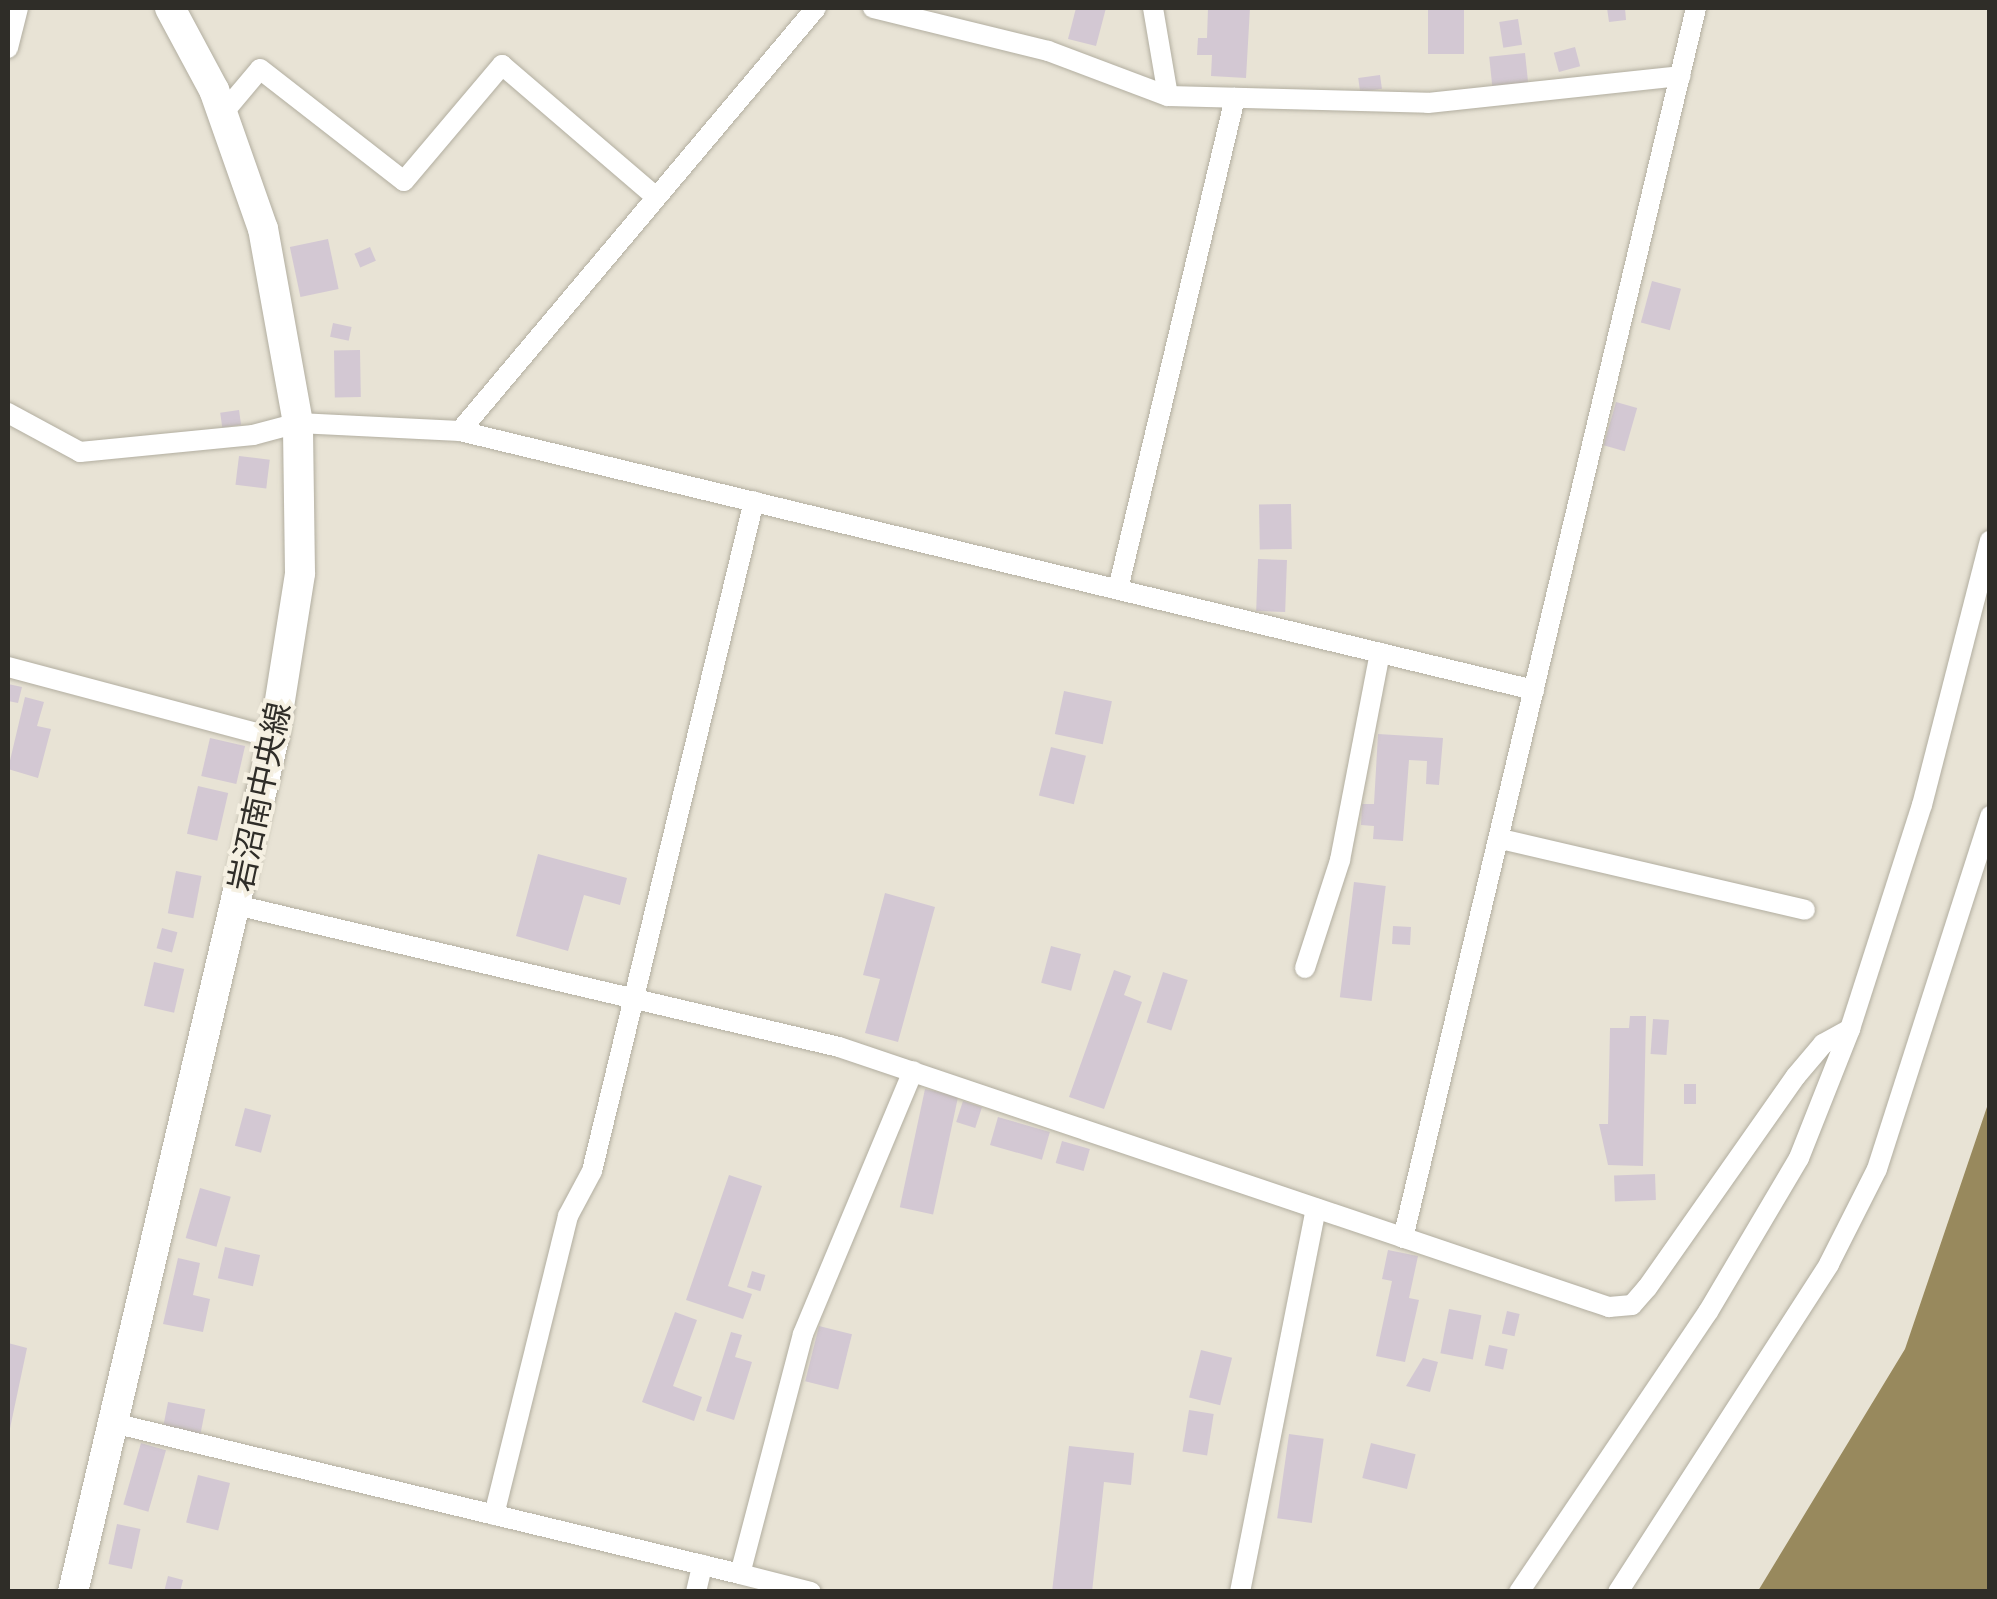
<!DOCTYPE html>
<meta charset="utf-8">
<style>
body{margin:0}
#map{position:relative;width:1997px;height:1599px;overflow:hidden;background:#e8e3d5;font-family:Raleway,"Noto Sans JP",sans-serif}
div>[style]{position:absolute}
.water>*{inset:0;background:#98895d}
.building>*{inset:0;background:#d3c8d3;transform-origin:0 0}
.roads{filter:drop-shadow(0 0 2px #b2aea0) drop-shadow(0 0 2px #b2aea0)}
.street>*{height:20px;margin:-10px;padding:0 10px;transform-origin:10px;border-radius:10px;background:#fff}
.secondary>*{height:30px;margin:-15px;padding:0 15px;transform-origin:15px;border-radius:15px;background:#fff}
span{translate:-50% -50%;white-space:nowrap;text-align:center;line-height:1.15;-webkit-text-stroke:8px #f5f0e2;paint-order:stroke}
.street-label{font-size:32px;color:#2f2d28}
.frame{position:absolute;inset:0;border:10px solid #2f2d28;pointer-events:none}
</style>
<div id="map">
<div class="water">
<div style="clip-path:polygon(1989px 1101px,1989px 1591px,1758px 1591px,1905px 1349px)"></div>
</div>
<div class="building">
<div style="clip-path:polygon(1076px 8px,1106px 8px,1096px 46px,1068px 39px)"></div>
<div style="clip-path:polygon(1208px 8px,1250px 8px,1246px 78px,1211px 76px,1212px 55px,1197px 55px,1198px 38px,1207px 38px)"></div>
<div style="left:1428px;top:8px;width:36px;height:46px"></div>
<div style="clip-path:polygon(1607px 8px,1625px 8px,1626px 20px,1609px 22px)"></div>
<div style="left:1518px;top:19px;width:26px;height:19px;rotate:81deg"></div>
<div style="left:1575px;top:47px;width:20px;height:22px;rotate:75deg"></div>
<div style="left:1525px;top:53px;width:30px;height:36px;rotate:84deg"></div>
<div style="left:1380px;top:75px;width:14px;height:22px;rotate:82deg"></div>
<div style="left:328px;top:239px;width:51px;height:39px;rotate:78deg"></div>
<div style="left:370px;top:247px;width:15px;height:17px;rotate:67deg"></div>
<div style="left:1652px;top:281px;width:30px;height:43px;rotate:15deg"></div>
<div style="left:333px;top:323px;width:19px;height:14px;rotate:12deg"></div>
<div style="left:360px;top:350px;width:47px;height:26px;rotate:89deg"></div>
<div style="left:1616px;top:402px;width:22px;height:45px;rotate:16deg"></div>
<div style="left:239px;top:410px;width:15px;height:19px;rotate:82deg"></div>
<div style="left:239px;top:456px;width:31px;height:29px;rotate:7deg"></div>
<div style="left:1291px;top:504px;width:45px;height:32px;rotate:89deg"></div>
<div style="left:1258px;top:559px;width:29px;height:52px;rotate:2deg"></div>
<div style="clip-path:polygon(8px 684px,22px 687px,18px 703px,8px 701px)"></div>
<div style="left:1064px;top:691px;width:49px;height:44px;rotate:12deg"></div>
<div style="clip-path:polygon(25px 697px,44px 702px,37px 726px,51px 729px,38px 778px,8px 769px)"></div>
<div style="clip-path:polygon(1378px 734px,1443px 738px,1439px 785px,1426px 784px,1427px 761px,1409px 760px,1403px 841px,1373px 839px,1374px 826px,1361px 825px,1362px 804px,1374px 804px)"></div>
<div style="left:210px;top:738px;width:36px;height:39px;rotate:13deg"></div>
<div style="left:1051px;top:747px;width:36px;height:50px;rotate:14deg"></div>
<div style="left:198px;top:786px;width:31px;height:49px;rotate:13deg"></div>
<div style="clip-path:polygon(538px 854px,627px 878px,620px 905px,584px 895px,568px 951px,516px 936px)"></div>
<div style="left:176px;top:871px;width:26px;height:43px;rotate:11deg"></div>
<div style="left:1354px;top:882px;width:32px;height:116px;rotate:7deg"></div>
<div style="clip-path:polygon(885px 893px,935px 907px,898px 1042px,865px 1033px,880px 979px,863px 975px)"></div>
<div style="left:1393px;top:926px;width:18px;height:18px;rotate:3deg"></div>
<div style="left:162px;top:928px;width:16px;height:21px;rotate:15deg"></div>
<div style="left:1051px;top:946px;width:31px;height:38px;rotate:15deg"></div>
<div style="left:154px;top:962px;width:31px;height:45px;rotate:13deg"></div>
<div style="clip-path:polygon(1114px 970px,1131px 976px,1124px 995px,1142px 1002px,1104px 1109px,1069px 1097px)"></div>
<div style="left:1163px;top:972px;width:26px;height:53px;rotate:18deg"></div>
<div style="clip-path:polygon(1630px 1016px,1646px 1016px,1643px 1166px,1608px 1165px,1599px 1124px,1608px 1124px,1610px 1028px,1629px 1028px)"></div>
<div style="left:1653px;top:1019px;width:16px;height:35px;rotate:4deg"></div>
<div style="left:1684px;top:1084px;width:12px;height:20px"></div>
<div style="left:925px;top:1089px;width:34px;height:121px;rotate:12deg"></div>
<div style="left:963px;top:1101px;width:20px;height:22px;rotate:18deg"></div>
<div style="left:245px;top:1108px;width:27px;height:39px;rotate:15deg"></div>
<div style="left:998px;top:1117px;width:54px;height:29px;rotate:16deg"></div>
<div style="left:1062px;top:1141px;width:29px;height:23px;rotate:16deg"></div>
<div style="left:1655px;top:1174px;width:26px;height:41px;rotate:88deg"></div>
<div style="clip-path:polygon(729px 1175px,762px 1186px,728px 1286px,752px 1294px,743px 1319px,686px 1300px)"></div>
<div style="left:200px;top:1188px;width:32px;height:52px;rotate:16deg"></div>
<div style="left:225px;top:1247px;width:36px;height:32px;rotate:13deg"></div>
<div style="clip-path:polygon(1388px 1250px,1418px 1256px,1409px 1298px,1419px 1300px,1405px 1362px,1376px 1356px,1392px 1281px,1382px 1279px)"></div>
<div style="clip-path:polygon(178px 1258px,200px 1263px,193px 1295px,210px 1299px,203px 1332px,163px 1324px)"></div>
<div style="left:752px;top:1271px;width:14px;height:17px;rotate:17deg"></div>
<div style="left:1449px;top:1309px;width:33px;height:45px;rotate:11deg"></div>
<div style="left:1507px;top:1311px;width:13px;height:23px;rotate:13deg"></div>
<div style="clip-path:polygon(675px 1312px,697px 1320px,673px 1386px,702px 1397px,694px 1421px,642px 1402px)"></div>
<div style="left:819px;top:1326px;width:34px;height:57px;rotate:14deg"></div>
<div style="clip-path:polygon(731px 1332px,742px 1335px,735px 1357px,752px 1362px,734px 1420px,706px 1411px)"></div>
<div style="clip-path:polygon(8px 1343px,27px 1348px,9px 1433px,8px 1433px)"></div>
<div style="left:1489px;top:1345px;width:19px;height:21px;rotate:12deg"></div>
<div style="left:1201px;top:1350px;width:32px;height:49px;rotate:14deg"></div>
<div style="clip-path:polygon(1423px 1358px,1438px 1362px,1430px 1392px,1406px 1386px)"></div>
<div style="left:168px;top:1402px;width:38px;height:25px;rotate:11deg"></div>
<div style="left:1189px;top:1410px;width:25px;height:42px;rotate:9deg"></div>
<div style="left:1289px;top:1434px;width:35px;height:85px;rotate:8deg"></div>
<div style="left:141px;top:1443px;width:26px;height:64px;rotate:16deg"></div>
<div style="left:1371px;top:1443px;width:46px;height:36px;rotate:14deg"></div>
<div style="clip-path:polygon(1069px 1446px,1134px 1453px,1131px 1485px,1104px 1482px,1092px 1592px,1052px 1592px)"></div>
<div style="left:198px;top:1475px;width:33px;height:49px;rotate:14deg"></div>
<div style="left:117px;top:1524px;width:24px;height:41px;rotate:12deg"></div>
<div style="clip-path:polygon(168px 1576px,183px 1580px,180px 1592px,164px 1592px)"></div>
</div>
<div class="roads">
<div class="street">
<div style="left:873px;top:8px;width:180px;rotate:13.8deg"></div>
<div style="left:1048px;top:51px;width:128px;rotate:20.6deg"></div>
<div style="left:1168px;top:96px;width:260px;rotate:1.5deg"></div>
<div style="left:1428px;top:103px;width:254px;rotate:-6.1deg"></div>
<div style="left:1153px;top:8px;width:89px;rotate:80.3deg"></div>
<div style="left:8px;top:48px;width:41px;rotate:-76deg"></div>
<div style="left:223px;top:113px;width:57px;rotate:-49.9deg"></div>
<div style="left:260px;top:69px;width:182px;rotate:37.9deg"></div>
<div style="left:404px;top:181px;width:152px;rotate:-49.8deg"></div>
<div style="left:502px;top:65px;width:203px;rotate:40.6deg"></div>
<div style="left:8px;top:413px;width:82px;rotate:28.4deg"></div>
<div style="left:80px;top:452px;width:174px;rotate:-5.6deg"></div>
<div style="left:253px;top:435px;width:47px;rotate:-14.9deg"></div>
<div style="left:298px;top:423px;width:162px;rotate:2.8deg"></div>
<div style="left:460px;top:431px;width:1105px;rotate:13.56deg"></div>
<div style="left:460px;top:431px;width:553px;rotate:-49.92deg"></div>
<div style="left:1118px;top:589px;width:505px;rotate:-76.6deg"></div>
<div style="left:8px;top:667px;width:275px;rotate:14.9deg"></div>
<div style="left:1501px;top:839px;width:312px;rotate:13.1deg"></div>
<div style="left:236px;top:905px;width:619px;rotate:13.25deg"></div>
<div style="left:839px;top:1047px;width:813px;rotate:18.66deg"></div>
<div style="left:1609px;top:1307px;width:23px;rotate:-5deg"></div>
<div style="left:1632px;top:1305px;width:23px;rotate:-49deg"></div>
<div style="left:1647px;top:1288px;width:259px;rotate:-54.9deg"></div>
<div style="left:1796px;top:1076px;width:42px;rotate:-49.8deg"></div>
<div style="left:1823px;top:1044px;width:31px;rotate:-29deg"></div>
<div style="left:1305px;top:968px;width:114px;rotate:-72deg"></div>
<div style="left:1340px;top:860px;width:211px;rotate:-79.1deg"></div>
<div style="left:1403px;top:1238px;width:1264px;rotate:-76.6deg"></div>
<div style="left:113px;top:1423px;width:645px;rotate:13.54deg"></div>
<div style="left:740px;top:1574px;width:248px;rotate:-75.3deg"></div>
<div style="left:803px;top:1334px;width:285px;rotate:-67.3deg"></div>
<div style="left:494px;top:1515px;width:308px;rotate:-76.1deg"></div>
<div style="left:568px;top:1216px;width:51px;rotate:-61.9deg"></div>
<div style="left:592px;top:1171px;width:689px;rotate:-76.41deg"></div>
<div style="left:740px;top:1574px;width:73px;rotate:14.2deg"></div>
<div style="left:696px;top:1592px;width:28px;rotate:-77deg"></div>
<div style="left:1240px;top:1592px;width:391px;rotate:-78.8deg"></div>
<div style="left:1519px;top:1592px;width:338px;rotate:-56deg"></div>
<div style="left:1708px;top:1312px;width:179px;rotate:-59.4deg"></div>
<div style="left:1799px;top:1158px;width:139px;rotate:-68.4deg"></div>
<div style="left:1850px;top:1029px;width:235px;rotate:-72.2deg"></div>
<div style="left:1922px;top:805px;width:273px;rotate:-75.6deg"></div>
<div style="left:1618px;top:1592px;width:390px;rotate:-57.2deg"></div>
<div style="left:1829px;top:1264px;width:106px;rotate:-63.2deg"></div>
<div style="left:1877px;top:1169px;width:371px;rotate:-72.2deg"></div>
</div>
<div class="secondary">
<div style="left:73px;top:1592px;width:877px;rotate:-76.76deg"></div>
<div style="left:274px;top:738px;width:167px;rotate:-81deg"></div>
<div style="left:300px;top:573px;width:150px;rotate:-90.8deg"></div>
<div style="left:298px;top:423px;width:197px;rotate:-100.2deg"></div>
<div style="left:263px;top:229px;width:147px;rotate:-109.4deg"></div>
<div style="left:214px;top:90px;width:93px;rotate:-118.2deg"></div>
</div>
</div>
<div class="street-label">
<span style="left:260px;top:797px;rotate:-78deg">岩沼南中央線</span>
</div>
<div class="frame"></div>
</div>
